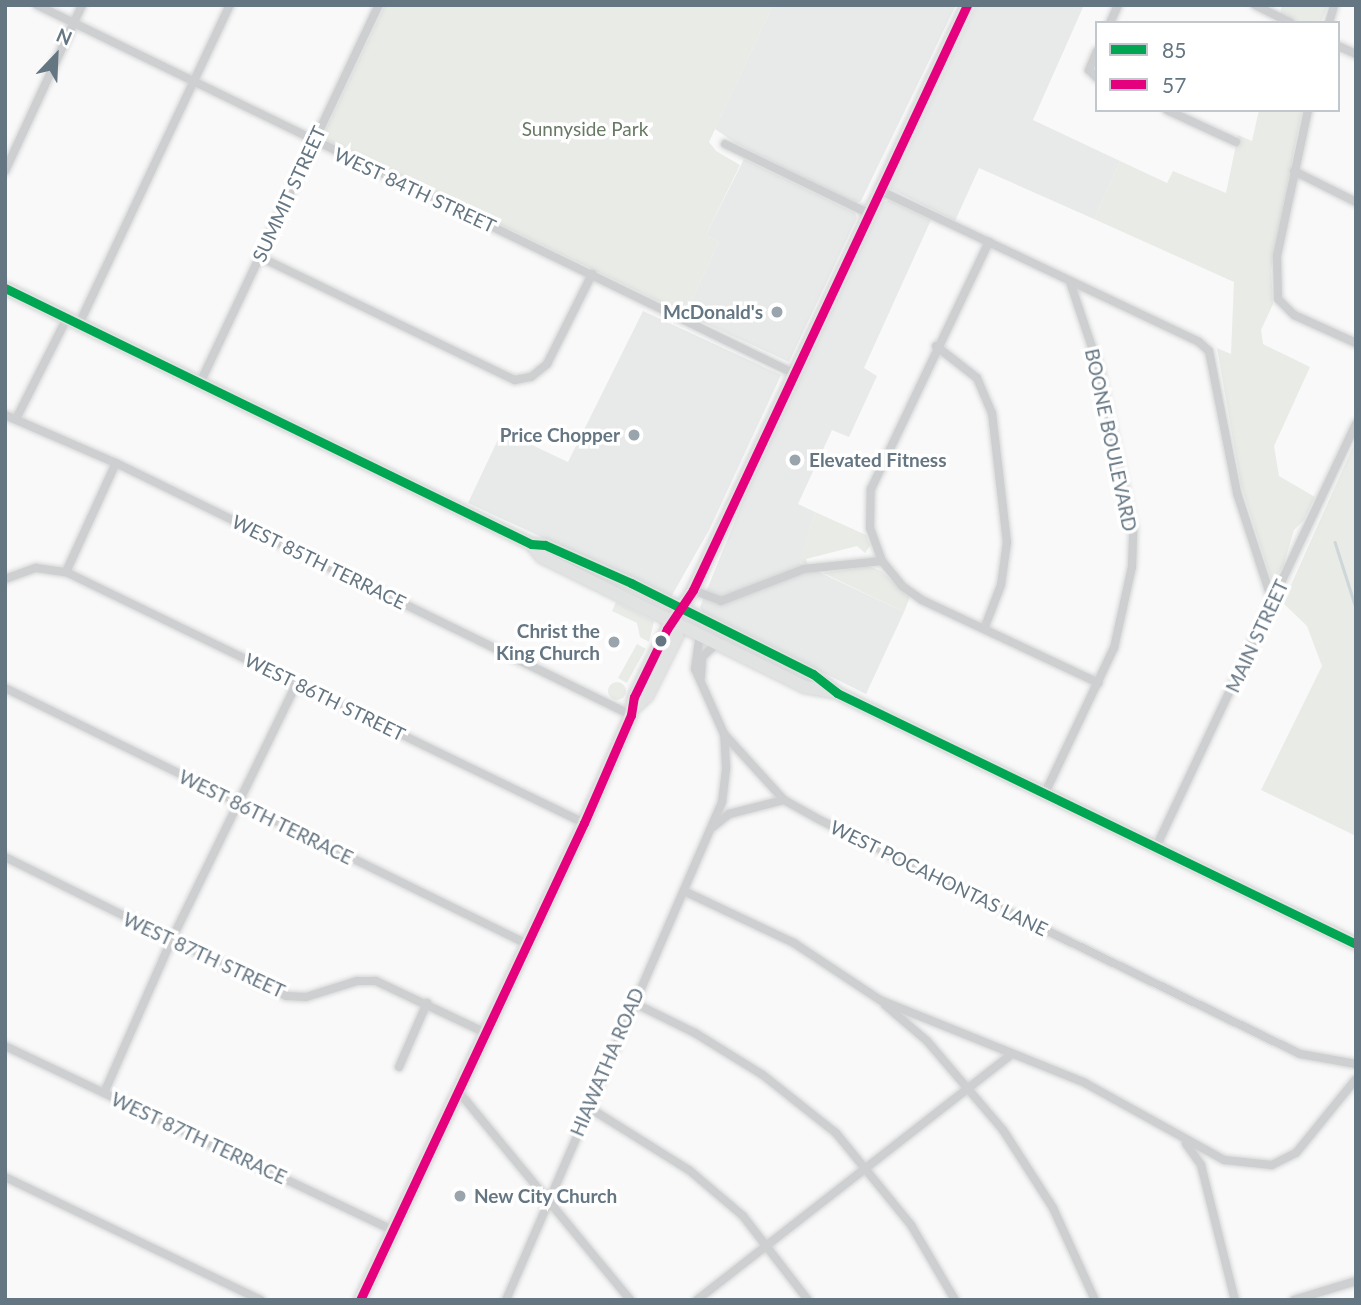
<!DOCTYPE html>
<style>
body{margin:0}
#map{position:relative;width:1361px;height:1305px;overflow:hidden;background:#f9f9f9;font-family:Lato,sans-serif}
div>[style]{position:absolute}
.built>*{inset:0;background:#e8e9e9}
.green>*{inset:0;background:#e8ebe6;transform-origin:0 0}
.round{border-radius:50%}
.stream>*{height:2.5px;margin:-1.25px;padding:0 1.25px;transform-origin:1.25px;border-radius:1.25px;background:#ced6d9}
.roads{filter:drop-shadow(0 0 2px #d5d6d7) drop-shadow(0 0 2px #d5d6d7)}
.street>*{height:8px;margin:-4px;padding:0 4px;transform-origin:4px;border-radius:4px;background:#cecfd0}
.secondary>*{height:12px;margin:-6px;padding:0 6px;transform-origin:6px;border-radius:6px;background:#e1e2e2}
.bus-1>*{height:9px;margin:-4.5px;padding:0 4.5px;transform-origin:4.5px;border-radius:4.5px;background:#00a651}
.bus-2>*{height:9px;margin:-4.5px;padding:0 4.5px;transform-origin:4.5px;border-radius:4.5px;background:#e5007d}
.dots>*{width:19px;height:19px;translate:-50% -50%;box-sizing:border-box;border:4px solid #fff;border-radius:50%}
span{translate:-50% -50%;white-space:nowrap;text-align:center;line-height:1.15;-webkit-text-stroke:7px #fff;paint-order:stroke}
.park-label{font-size:19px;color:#687a64}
.street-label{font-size:19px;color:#657683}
.poi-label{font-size:19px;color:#657683;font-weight:700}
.right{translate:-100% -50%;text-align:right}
.left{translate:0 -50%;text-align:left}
.frame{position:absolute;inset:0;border:7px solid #657683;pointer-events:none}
.legend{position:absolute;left:1095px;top:21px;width:245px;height:91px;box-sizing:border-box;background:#fff;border:2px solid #c1c8cd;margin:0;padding:9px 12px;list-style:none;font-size:21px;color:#657683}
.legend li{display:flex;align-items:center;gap:14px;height:35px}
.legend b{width:35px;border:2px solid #c1c8cd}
.north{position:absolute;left:21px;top:21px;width:70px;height:70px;-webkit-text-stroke:5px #fff;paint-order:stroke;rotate:23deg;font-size:19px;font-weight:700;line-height:28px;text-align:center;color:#657683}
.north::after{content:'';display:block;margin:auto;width:24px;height:32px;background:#657683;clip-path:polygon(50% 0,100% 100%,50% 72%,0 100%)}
</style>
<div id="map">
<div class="built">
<div style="clip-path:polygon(773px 5px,956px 5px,861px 201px,856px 203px,737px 144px,715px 129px)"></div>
<div style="clip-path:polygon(976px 5px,1084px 5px,1033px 120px,1120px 161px,1094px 219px,979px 168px,955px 221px,890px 188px)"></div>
<div style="clip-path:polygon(744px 159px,855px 213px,857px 218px,789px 362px,685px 314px,719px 242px,706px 235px)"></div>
<div style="clip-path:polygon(889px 200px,931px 220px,864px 368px,877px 376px,849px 437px,832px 430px,798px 504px,815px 512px,800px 563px,904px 612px,866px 694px,703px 613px,700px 607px,745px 496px,883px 202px)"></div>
<div style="clip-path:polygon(643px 311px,781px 375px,709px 530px,671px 597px,468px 503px,502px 431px,568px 462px)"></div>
</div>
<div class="green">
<div style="clip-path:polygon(385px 5px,773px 5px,709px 142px,716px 151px,740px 165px,706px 235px,719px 242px,685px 314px,327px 141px,324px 133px)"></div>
<div style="clip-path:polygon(1282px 5px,1328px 5px,1321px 23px,1298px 23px,1280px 14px)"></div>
<div style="clip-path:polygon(1259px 110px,1302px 110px,1271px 270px,1273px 304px,1261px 330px,1263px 344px,1310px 367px,1274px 446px,1279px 476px,1315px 497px,1304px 520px,1294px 530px,1283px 567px,1272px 582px,1241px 485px,1217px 348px,1231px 354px,1234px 282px,1094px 219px,1120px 161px,1167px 183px,1173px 171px,1226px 193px,1238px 135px,1252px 141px)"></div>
<div style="clip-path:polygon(1356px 440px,1356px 836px,1261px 790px,1322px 666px,1307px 626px,1283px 603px)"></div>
<div style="clip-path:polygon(815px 512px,866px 535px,870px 546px,865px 553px,857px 546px,806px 559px,808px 566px,800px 562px)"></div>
<div style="clip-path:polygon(869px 566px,881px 571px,910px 597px,904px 612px,823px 573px)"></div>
<div style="clip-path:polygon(616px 602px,654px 621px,649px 642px,640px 637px,637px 623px,612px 611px)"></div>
<div style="left:637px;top:644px;width:10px;height:39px;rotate:29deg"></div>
<div class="round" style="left:608px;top:682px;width:18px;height:18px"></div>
</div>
<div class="stream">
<div style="left:1335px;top:542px;width:69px;rotate:72.3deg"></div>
</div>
<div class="roads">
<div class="street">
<div style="left:37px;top:5px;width:843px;rotate:25.96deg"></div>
<div style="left:1255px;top:5px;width:40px;rotate:26.6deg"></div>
<div style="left:1110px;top:23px;width:20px;rotate:-66deg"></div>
<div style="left:1329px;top:23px;width:19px;rotate:-74deg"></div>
<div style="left:1338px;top:46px;width:20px;rotate:24deg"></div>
<div style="left:1097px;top:51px;width:21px;rotate:113deg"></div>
<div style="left:1089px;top:70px;width:11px;rotate:45deg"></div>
<div style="left:1167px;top:110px;width:76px;rotate:24.9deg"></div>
<div style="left:1308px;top:110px;width:149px;rotate:102deg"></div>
<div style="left:1277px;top:256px;width:43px;rotate:88.7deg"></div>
<div style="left:1278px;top:299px;width:23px;rotate:45deg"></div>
<div style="left:1294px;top:315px;width:68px;rotate:24.3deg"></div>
<div style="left:725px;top:144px;width:161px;rotate:25.8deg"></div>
<div style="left:5px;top:171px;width:183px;rotate:-65.1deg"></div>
<div style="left:1294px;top:171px;width:69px;rotate:26.6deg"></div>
<div style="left:881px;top:191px;width:352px;rotate:25.4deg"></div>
<div style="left:1199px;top:342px;width:13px;rotate:42deg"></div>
<div style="left:1209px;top:351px;width:145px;rotate:78.8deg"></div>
<div style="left:1237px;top:493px;width:116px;rotate:71.9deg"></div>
<div style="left:260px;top:257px;width:283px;rotate:25.8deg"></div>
<div style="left:515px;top:380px;width:16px;rotate:-11deg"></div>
<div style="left:531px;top:377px;width:21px;rotate:-39deg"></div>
<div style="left:547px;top:364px;width:101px;rotate:-63.4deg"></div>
<div style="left:79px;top:324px;width:353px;rotate:-64.7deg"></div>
<div style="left:936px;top:346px;width:52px;rotate:38deg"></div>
<div style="left:977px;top:378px;width:38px;rotate:67deg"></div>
<div style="left:992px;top:413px;width:130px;rotate:83.4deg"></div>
<div style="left:1007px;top:542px;width:43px;rotate:97.9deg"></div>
<div style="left:1001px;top:585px;width:47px;rotate:111.1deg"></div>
<div style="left:200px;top:383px;width:418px;rotate:-64.7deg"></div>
<div style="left:5px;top:415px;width:121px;rotate:23.4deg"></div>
<div style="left:116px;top:463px;width:573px;rotate:26.07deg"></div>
<div style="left:17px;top:417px;width:111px;rotate:-63.2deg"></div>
<div style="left:882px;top:561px;width:35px;rotate:-110deg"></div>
<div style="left:870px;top:528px;width:39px;rotate:-89deg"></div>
<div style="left:871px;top:489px;width:274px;rotate:-64.5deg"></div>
<div style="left:66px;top:572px;width:120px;rotate:-65.4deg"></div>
<div style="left:5px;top:579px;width:33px;rotate:-20deg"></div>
<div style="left:36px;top:568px;width:30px;rotate:8deg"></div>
<div style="left:66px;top:572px;width:576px;rotate:25.85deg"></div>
<div style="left:693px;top:590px;width:30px;rotate:21deg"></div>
<div style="left:721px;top:601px;width:89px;rotate:-21.1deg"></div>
<div style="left:804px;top:569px;width:78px;rotate:-5.9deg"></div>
<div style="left:882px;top:561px;width:32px;rotate:51deg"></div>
<div style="left:902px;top:586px;width:24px;rotate:35deg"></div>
<div style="left:922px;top:600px;width:195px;rotate:25.2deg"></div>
<div style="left:701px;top:677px;width:20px;rotate:-87deg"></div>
<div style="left:702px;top:657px;width:22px;rotate:-43deg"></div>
<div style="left:5px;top:688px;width:581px;rotate:26.12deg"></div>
<div style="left:724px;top:734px;width:89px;rotate:47.7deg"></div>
<div style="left:784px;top:800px;width:37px;rotate:29deg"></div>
<div style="left:816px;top:818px;width:538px;rotate:25.99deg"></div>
<div style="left:1300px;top:1054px;width:57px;rotate:10.1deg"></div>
<div style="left:1045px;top:793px;width:161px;rotate:-64.6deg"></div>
<div style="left:1114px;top:648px;width:83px;rotate:-77.5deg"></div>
<div style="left:1132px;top:567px;width:38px;rotate:-88deg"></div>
<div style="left:1133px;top:529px;width:165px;rotate:-101.9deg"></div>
<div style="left:1099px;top:368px;width:91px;rotate:-108.6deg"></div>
<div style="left:713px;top:827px;width:21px;rotate:-39deg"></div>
<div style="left:729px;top:814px;width:57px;rotate:-14.3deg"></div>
<div style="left:1156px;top:847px;width:468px;rotate:-64.7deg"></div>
<div style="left:5px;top:857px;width:313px;rotate:26.3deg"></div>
<div style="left:286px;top:996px;width:20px;rotate:3deg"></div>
<div style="left:306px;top:997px;width:53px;rotate:-17.4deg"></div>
<div style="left:357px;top:981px;width:19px"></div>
<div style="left:376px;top:981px;width:122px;rotate:25.3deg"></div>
<div style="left:684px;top:891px;width:122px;rotate:25.3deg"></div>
<div style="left:794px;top:943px;width:103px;rotate:33.5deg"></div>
<div style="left:880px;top:1000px;width:221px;rotate:22deg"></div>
<div style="left:1085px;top:1083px;width:159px;rotate:29deg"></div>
<div style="left:1224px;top:1160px;width:48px;rotate:5.9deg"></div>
<div style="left:1272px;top:1165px;width:27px;rotate:-27deg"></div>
<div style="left:1296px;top:1153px;width:95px;rotate:-51deg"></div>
<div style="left:632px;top:1002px;width:70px;rotate:26.2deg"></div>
<div style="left:695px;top:1033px;width:80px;rotate:31.7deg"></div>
<div style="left:763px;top:1075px;width:93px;rotate:38.5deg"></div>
<div style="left:836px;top:1133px;width:119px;rotate:50.8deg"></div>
<div style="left:911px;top:1225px;width:87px;rotate:59.6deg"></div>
<div style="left:885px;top:1005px;width:55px;rotate:40.6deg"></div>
<div style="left:927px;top:1041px;width:117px;rotate:49.5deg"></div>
<div style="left:1003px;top:1130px;width:93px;rotate:57.3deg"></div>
<div style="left:1053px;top:1208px;width:101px;rotate:65.5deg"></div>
<div style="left:5px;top:1046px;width:429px;rotate:25.4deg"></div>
<div style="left:399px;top:1067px;width:70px;rotate:-66.4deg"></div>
<div style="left:458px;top:1091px;width:271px;rotate:50.5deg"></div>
<div style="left:104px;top:1093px;width:166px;rotate:-66.2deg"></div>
<div style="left:171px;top:941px;width:287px;rotate:-64deg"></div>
<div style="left:588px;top:1107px;width:119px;rotate:32deg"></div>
<div style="left:689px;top:1170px;width:71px;rotate:40.4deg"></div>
<div style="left:743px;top:1216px;width:106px;rotate:52.3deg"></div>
<div style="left:1186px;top:1144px;width:26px;rotate:54deg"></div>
<div style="left:1201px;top:1165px;width:139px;rotate:75.9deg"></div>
<div style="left:5px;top:1177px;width:284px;rotate:25.7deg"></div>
<div style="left:506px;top:1300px;width:543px;rotate:-66.55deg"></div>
<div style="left:722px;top:802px;width:35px;rotate:-83deg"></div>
<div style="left:726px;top:767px;width:33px;rotate:-93deg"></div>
<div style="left:724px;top:734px;width:71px;rotate:-114deg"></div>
<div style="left:695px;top:669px;width:35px;rotate:-82deg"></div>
<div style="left:697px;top:1300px;width:396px;rotate:-38deg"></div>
<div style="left:1294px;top:1300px;width:65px;rotate:-17deg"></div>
</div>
<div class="secondary">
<div style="left:5px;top:288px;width:585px;rotate:25.95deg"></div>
<div style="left:531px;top:544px;width:14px;rotate:4deg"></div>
<div style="left:545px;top:545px;width:94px;rotate:23.8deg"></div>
<div style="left:631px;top:583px;width:203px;rotate:26.6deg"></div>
<div style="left:813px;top:674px;width:31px;rotate:38deg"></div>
<div style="left:837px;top:693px;width:577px;rotate:25.81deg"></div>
<div style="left:531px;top:544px;width:17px;rotate:50deg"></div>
<div style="left:542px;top:557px;width:293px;rotate:26.3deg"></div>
<div style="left:805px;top:687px;width:28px;rotate:10deg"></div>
<div style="left:635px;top:707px;width:16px;rotate:-43deg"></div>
<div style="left:647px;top:696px;width:67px;rotate:-63.4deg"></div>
<div style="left:677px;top:636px;width:15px;rotate:-98deg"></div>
<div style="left:360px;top:1300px;width:527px;rotate:-64.85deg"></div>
<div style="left:584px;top:823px;width:118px;rotate:-66.5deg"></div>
<div style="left:631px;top:715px;width:18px;rotate:-81deg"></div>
<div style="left:634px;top:697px;width:76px;rotate:-64.1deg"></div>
<div style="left:667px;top:629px;width:47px;rotate:-56.3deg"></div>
<div style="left:693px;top:590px;width:646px;rotate:-64.9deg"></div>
</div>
</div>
<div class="bus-1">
<div style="left:5px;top:288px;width:585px;rotate:25.95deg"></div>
<div style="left:531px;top:544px;width:14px;rotate:4deg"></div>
<div style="left:545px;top:545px;width:94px;rotate:23.8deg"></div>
<div style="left:631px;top:583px;width:203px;rotate:26.6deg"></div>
<div style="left:813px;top:674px;width:31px;rotate:38deg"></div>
<div style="left:837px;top:693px;width:577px;rotate:25.81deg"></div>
</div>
<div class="bus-2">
<div style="left:360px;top:1300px;width:527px;rotate:-64.85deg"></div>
<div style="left:584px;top:823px;width:118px;rotate:-66.5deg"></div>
<div style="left:631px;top:715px;width:18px;rotate:-81deg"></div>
<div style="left:634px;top:697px;width:76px;rotate:-64.1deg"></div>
<div style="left:667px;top:629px;width:47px;rotate:-56.3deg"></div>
<div style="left:693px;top:590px;width:646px;rotate:-64.9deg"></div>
</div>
<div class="dots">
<div style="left:777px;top:312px;background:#99a4ac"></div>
<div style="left:634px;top:435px;background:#99a4ac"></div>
<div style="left:795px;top:460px;background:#99a4ac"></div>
<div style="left:661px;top:641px;background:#657683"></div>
<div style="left:614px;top:642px;background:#99a4ac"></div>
<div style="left:460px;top:1196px;background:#99a4ac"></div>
</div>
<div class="park-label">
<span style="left:585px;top:129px">Sunnyside Park</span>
</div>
<div class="street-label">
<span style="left:415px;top:190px;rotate:25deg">WEST 84TH STREET</span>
<span style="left:289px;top:194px;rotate:-65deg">SUMMIT STREET</span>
<span style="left:1111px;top:440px;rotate:78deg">BOONE BOULEVARD</span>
<span style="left:319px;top:562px;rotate:26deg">WEST 85TH TERRACE</span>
<span style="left:1257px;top:636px;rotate:-65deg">MAIN STREET</span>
<span style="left:325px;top:697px;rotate:26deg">WEST 86TH STREET</span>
<span style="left:266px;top:817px;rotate:26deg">WEST 86TH TERRACE</span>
<span style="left:939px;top:878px;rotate:26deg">WEST POCAHONTAS LANE</span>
<span style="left:204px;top:955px;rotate:25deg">WEST 87TH STREET</span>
<span style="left:607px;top:1062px;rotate:-67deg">HIAWATHA ROAD</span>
<span style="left:199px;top:1138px;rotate:25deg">WEST 87TH TERRACE</span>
</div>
<div class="poi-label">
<span class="right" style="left:763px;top:312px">McDonald's</span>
<span class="right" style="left:620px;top:435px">Price Chopper</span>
<span class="left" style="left:809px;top:460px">Elevated Fitness</span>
<span class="right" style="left:600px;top:642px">Christ the<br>King Church</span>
<span class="left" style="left:474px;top:1196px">New City Church</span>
</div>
<div class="frame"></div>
<ul class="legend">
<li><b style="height:9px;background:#00a651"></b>85</li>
<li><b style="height:9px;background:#e5007d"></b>57</li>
</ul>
<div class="north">N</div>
</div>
